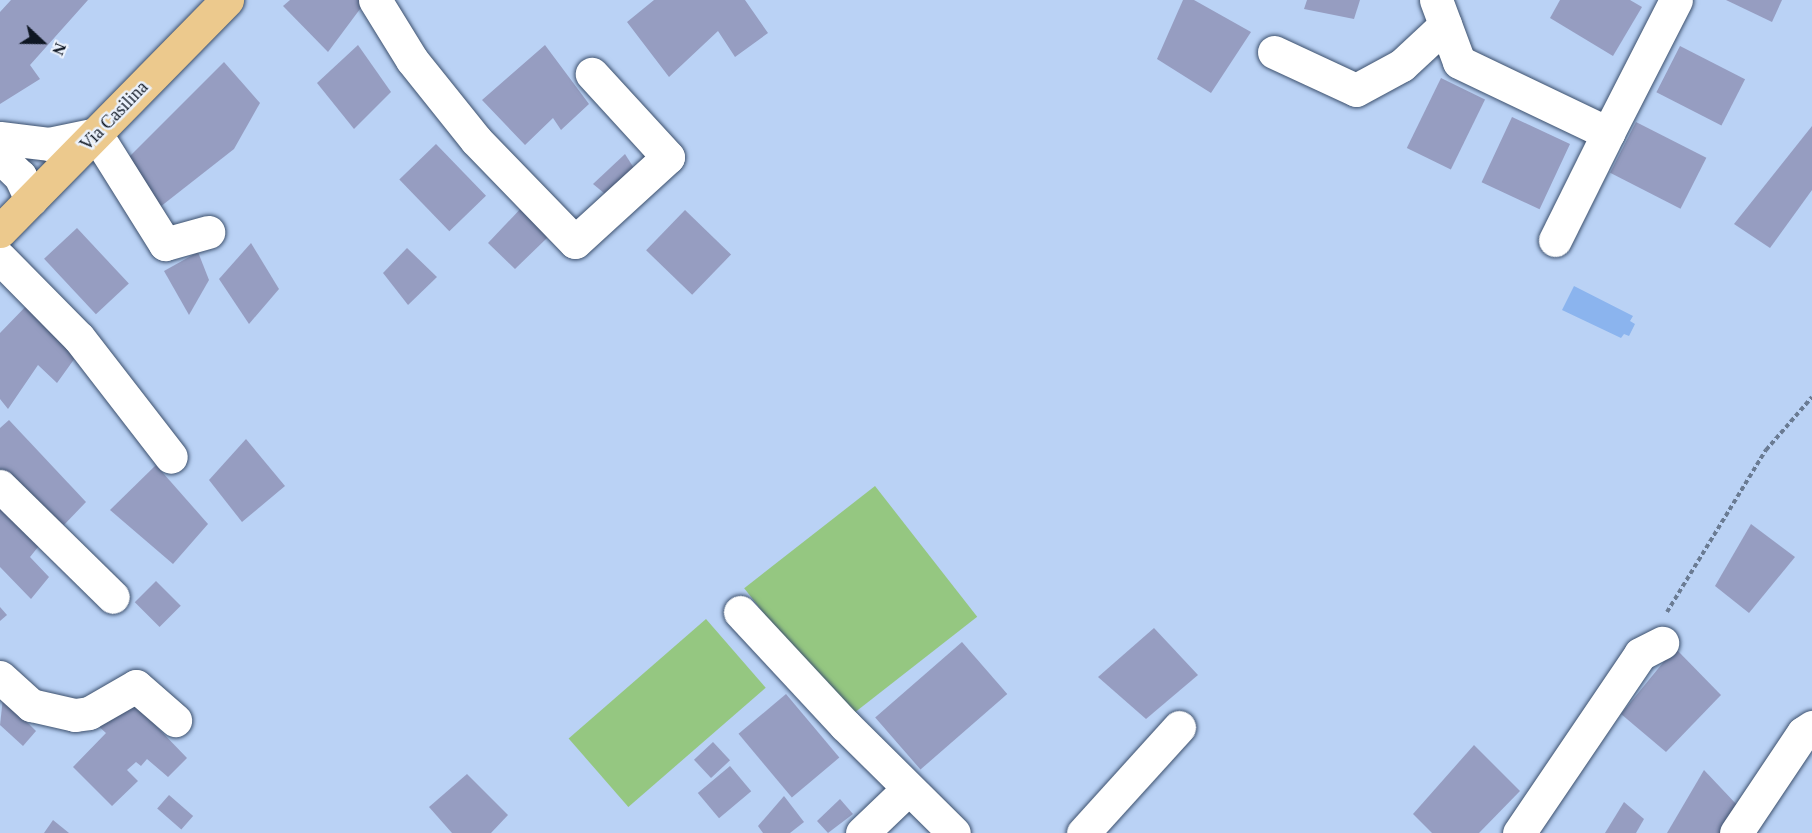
<!DOCTYPE html>
<style>
body{margin:0}
#map{position:relative;width:1812px;height:833px;overflow:hidden;background:#bad2f5;font-family:"Times New Roman",serif}
div>[style]{position:absolute}
.green>*{inset:0;background:#95c781;transform-origin:0 0}
.water>*{inset:0;background:#8bb4ee}
.building>*{inset:0;background:#969dc1;transform-origin:0 0}
.path>*{height:4px;margin-top:-2px;transform-origin:0;background:repeating-linear-gradient(90deg,#6a7b93 0 4.5px,transparent 0 7.5px)}
.roads{filter:drop-shadow(0 0 2px #3c506d) drop-shadow(0 0 2px #3c506d)}
.minor>*{height:33px;margin:-16.5px;padding:0 16.5px;transform-origin:16.5px;border-radius:16.5px;background:#fff}
.major>*{height:33px;margin:-16.5px;padding:0 16.5px;transform-origin:16.5px;border-radius:16.5px;background:#ecc98d}
span{translate:-50% -50%;white-space:nowrap;text-align:center;line-height:1.15;-webkit-text-stroke:5px #ebf2fd;paint-order:stroke}
.street-label{font-size:18px;color:#0f1723}
.north{position:absolute;left:12px;top:12px;width:60px;height:60px;-webkit-text-stroke:4px #ebf2fd;paint-order:stroke;rotate:112deg;font-size:16px;font-weight:700;line-height:24px;text-align:center;color:#0f1723}
.north::after{content:'';display:block;margin:auto;width:21px;height:27px;background:#0f1723;clip-path:polygon(50% 0,100% 100%,50% 72%,0 100%)}
</style>
<div id="map">
<div class="green">
<div style="left:875px;top:486px;width:166px;height:166px;rotate:52deg"></div>
<div style="left:706px;top:619px;width:91px;height:182px;rotate:49deg"></div>
</div>
<div class="water">
<div style="clip-path:polygon(1574px 286px,1633px 316px,1630px 321px,1635px 324px,1629px 336px,1624px 334px,1621px 338px,1562px 310px)"></div>
</div>
<div class="building">
<div style="clip-path:polygon(11px 0,88px 0,30px 65px,40px 79px,0 104px,0 12px)"></div>
<div style="clip-path:polygon(290px 0,365px 0,366px 1px,328px 52px,283px 6px)"></div>
<div style="clip-path:polygon(654px 0,745px 0,768px 33px,735px 57px,718px 31px,669px 77px,627px 22px)"></div>
<div style="clip-path:polygon(1183px 0,1194px 0,1251px 32px,1211px 93px,1157px 59px)"></div>
<div style="clip-path:polygon(1307px 0,1360px 0,1354px 19px,1304px 9px)"></div>
<div style="clip-path:polygon(1560px 0,1630px 0,1642px 7px,1613px 56px,1550px 18px)"></div>
<div style="clip-path:polygon(1726px 0,1782px 0,1772px 22px)"></div>
<div style="clip-path:polygon(358px 45px,391px 92px,354px 129px,317px 83px)"></div>
<div style="clip-path:polygon(545px 45px,589px 104px,561px 130px,553px 118px,525px 145px,482px 100px)"></div>
<div style="left:1680px;top:46px;width:73px;height:52px;rotate:27deg"></div>
<div style="clip-path:polygon(224px 62px,260px 103px,234px 149px,160px 207px,128px 158px)"></div>
<div style="left:1441px;top:78px;width:49px;height:78px;rotate:26deg"></div>
<div style="left:1512px;top:117px;width:64px;height:72px;rotate:25deg"></div>
<div style="left:1636px;top:122px;width:79px;height:57px;rotate:27deg"></div>
<div style="clip-path:polygon(1812px 126px,1812px 190px,1770px 248px,1734px 224px)"></div>
<div style="left:436px;top:144px;width:72px;height:51px;rotate:46deg"></div>
<div style="clip-path:polygon(625px 154px,637px 173px,610px 198px,593px 184px)"></div>
<div style="clip-path:polygon(525px 204px,548px 237px,515px 269px,488px 243px)"></div>
<div style="left:685px;top:210px;width:64px;height:56px;rotate:44deg"></div>
<div style="left:77px;top:228px;width:76px;height:45px;rotate:47deg"></div>
<div style="clip-path:polygon(251px 243px,279px 289px,249px 324px,219px 279px)"></div>
<div style="clip-path:polygon(407px 248px,437px 277px,408px 305px,383px 273px)"></div>
<div style="clip-path:polygon(198px 252px,209px 280px,189px 315px,164px 271px)"></div>
<div style="clip-path:polygon(30px 302px,75px 358px,57px 383px,38px 365px,8px 409px,0 399px,0 333px)"></div>
<div style="clip-path:polygon(9px 420px,86px 502px,62px 527px,0 471px,0 428px)"></div>
<div style="clip-path:polygon(246px 439px,285px 486px,242px 522px,209px 480px)"></div>
<div style="clip-path:polygon(156px 465px,208px 524px,173px 564px,110px 510px)"></div>
<div style="clip-path:polygon(0 505px,42px 542px,30px 557px,49px 577px,31px 599px,0 567px)"></div>
<div style="clip-path:polygon(1751px 524px,1795px 557px,1749px 613px,1715px 586px)"></div>
<div style="left:156px;top:581px;width:35px;height:30px;rotate:45deg"></div>
<div style="clip-path:polygon(0 607px,7px 615px,0 621px)"></div>
<div style="clip-path:polygon(1154px 628px,1198px 675px,1146px 719px,1098px 677px)"></div>
<div style="left:962px;top:642px;width:69px;height:115px;rotate:49deg"></div>
<div style="clip-path:polygon(1675px 648px,1721px 695px,1666px 752px,1621px 714px)"></div>
<div style="left:786px;top:694px;width:83px;height:62px;rotate:50deg"></div>
<div style="clip-path:polygon(3px 698px,36px 731px,23px 746px,0 725px)"></div>
<div style="clip-path:polygon(132px 701px,187px 758px,168px 777px,147px 759px,141px 766px,136px 762px,127px 770px,138px 781px,112px 806px,73px 767px,106px 733px,96px 724px)"></div>
<div style="left:713px;top:742px;width:25px;height:26px;rotate:47deg"></div>
<div style="clip-path:polygon(1474px 745px,1520px 791px,1479px 833px,1432px 833px,1413px 814px)"></div>
<div style="left:730px;top:766px;width:33px;height:42px;rotate:50deg"></div>
<div style="clip-path:polygon(1704px 770px,1738px 806px,1720px 833px,1667px 833px)"></div>
<div style="clip-path:polygon(467px 774px,508px 815px,491px 833px,452px 833px,429px 807px)"></div>
<div style="left:169px;top:795px;width:32px;height:18px;rotate:41deg"></div>
<div style="clip-path:polygon(784px 796px,804px 822px,790px 833px,763px 833px,758px 826px)"></div>
<div style="clip-path:polygon(840px 799px,853px 814px,828px 833px,817px 821px)"></div>
<div style="clip-path:polygon(1624px 802px,1644px 819px,1636px 833px,1605px 833px)"></div>
<div style="clip-path:polygon(53px 820px,69px 833px,44px 833px)"></div>
</div>
<div class="path">
<div style="left:1667px;top:612px;width:190px;rotate:-58.6deg"></div>
<div style="left:1766px;top:450px;width:70px;rotate:-49deg"></div>
</div>
<div class="roads">
<div class="minor">
<div style="left:375px;top:0;width:70px;rotate:58.3deg"></div>
<div style="left:412px;top:60px;width:102px;rotate:51.3deg"></div>
<div style="left:476px;top:140px;width:142px;rotate:45.9deg"></div>
<div style="left:575px;top:242px;width:126px;rotate:-42.4deg"></div>
<div style="left:668px;top:157px;width:113px;rotate:-132.5deg"></div>
<div style="left:1436px;top:0;width:66px;rotate:69.6deg"></div>
<div style="left:1459px;top:62px;width:165px;rotate:25.5deg"></div>
<div style="left:1608px;top:133px;width:149px;rotate:-62.9deg"></div>
<div style="left:1274px;top:52px;width:90px;rotate:24.9deg"></div>
<div style="left:1356px;top:90px;width:52px;rotate:-28.5deg"></div>
<div style="left:1402px;top:65px;width:59px;rotate:-42.9deg"></div>
<div style="left:0;top:138px;width:49px;rotate:7deg"></div>
<div style="left:49px;top:144px;width:48px;rotate:-12deg"></div>
<div style="left:96px;top:134px;width:130px;rotate:57.9deg"></div>
<div style="left:165px;top:244px;width:45px;rotate:-15.6deg"></div>
<div style="left:0;top:157px;width:28px;rotate:44deg"></div>
<div style="left:20px;top:176px;width:26px;rotate:65deg"></div>
<div style="left:1555px;top:240px;width:119px;rotate:-63.6deg"></div>
<div style="left:0;top:258px;width:112px;rotate:45.4deg"></div>
<div style="left:79px;top:338px;width:150px;rotate:52.3deg"></div>
<div style="left:0;top:486px;width:158px;rotate:44.5deg"></div>
<div style="left:740px;top:612px;width:154px;rotate:47.1deg"></div>
<div style="left:845px;top:725px;width:153px;rotate:44.7deg"></div>
<div style="left:0;top:677px;width:42px;rotate:42.1deg"></div>
<div style="left:31px;top:705px;width:45px;rotate:12.8deg"></div>
<div style="left:75px;top:715px;width:14px;rotate:-8deg"></div>
<div style="left:89px;top:713px;width:54px;rotate:-29.9deg"></div>
<div style="left:136px;top:686px;width:52px;rotate:41.1deg"></div>
<div style="left:862px;top:833px;width:64px;rotate:-43.7deg"></div>
<div style="left:1083px;top:833px;width:143px;rotate:-47.8deg"></div>
<div style="left:1519px;top:833px;width:216px;rotate:-55.9deg"></div>
<div style="left:1640px;top:654px;width:25px;rotate:-27deg"></div>
<div style="left:1736px;top:833px;width:120px;rotate:-56.2deg"></div>
<div style="left:1803px;top:733px;width:11px;rotate:-34deg"></div>
</div>
<div class="major">
<div style="left:0;top:231px;width:324px;rotate:-45.5deg"></div>
</div>
</div>
<div class="street-label">
<span style="left:114px;top:116px;rotate:-46deg">Via Casilina</span>
</div>
<div class="north">N</div>
</div>
